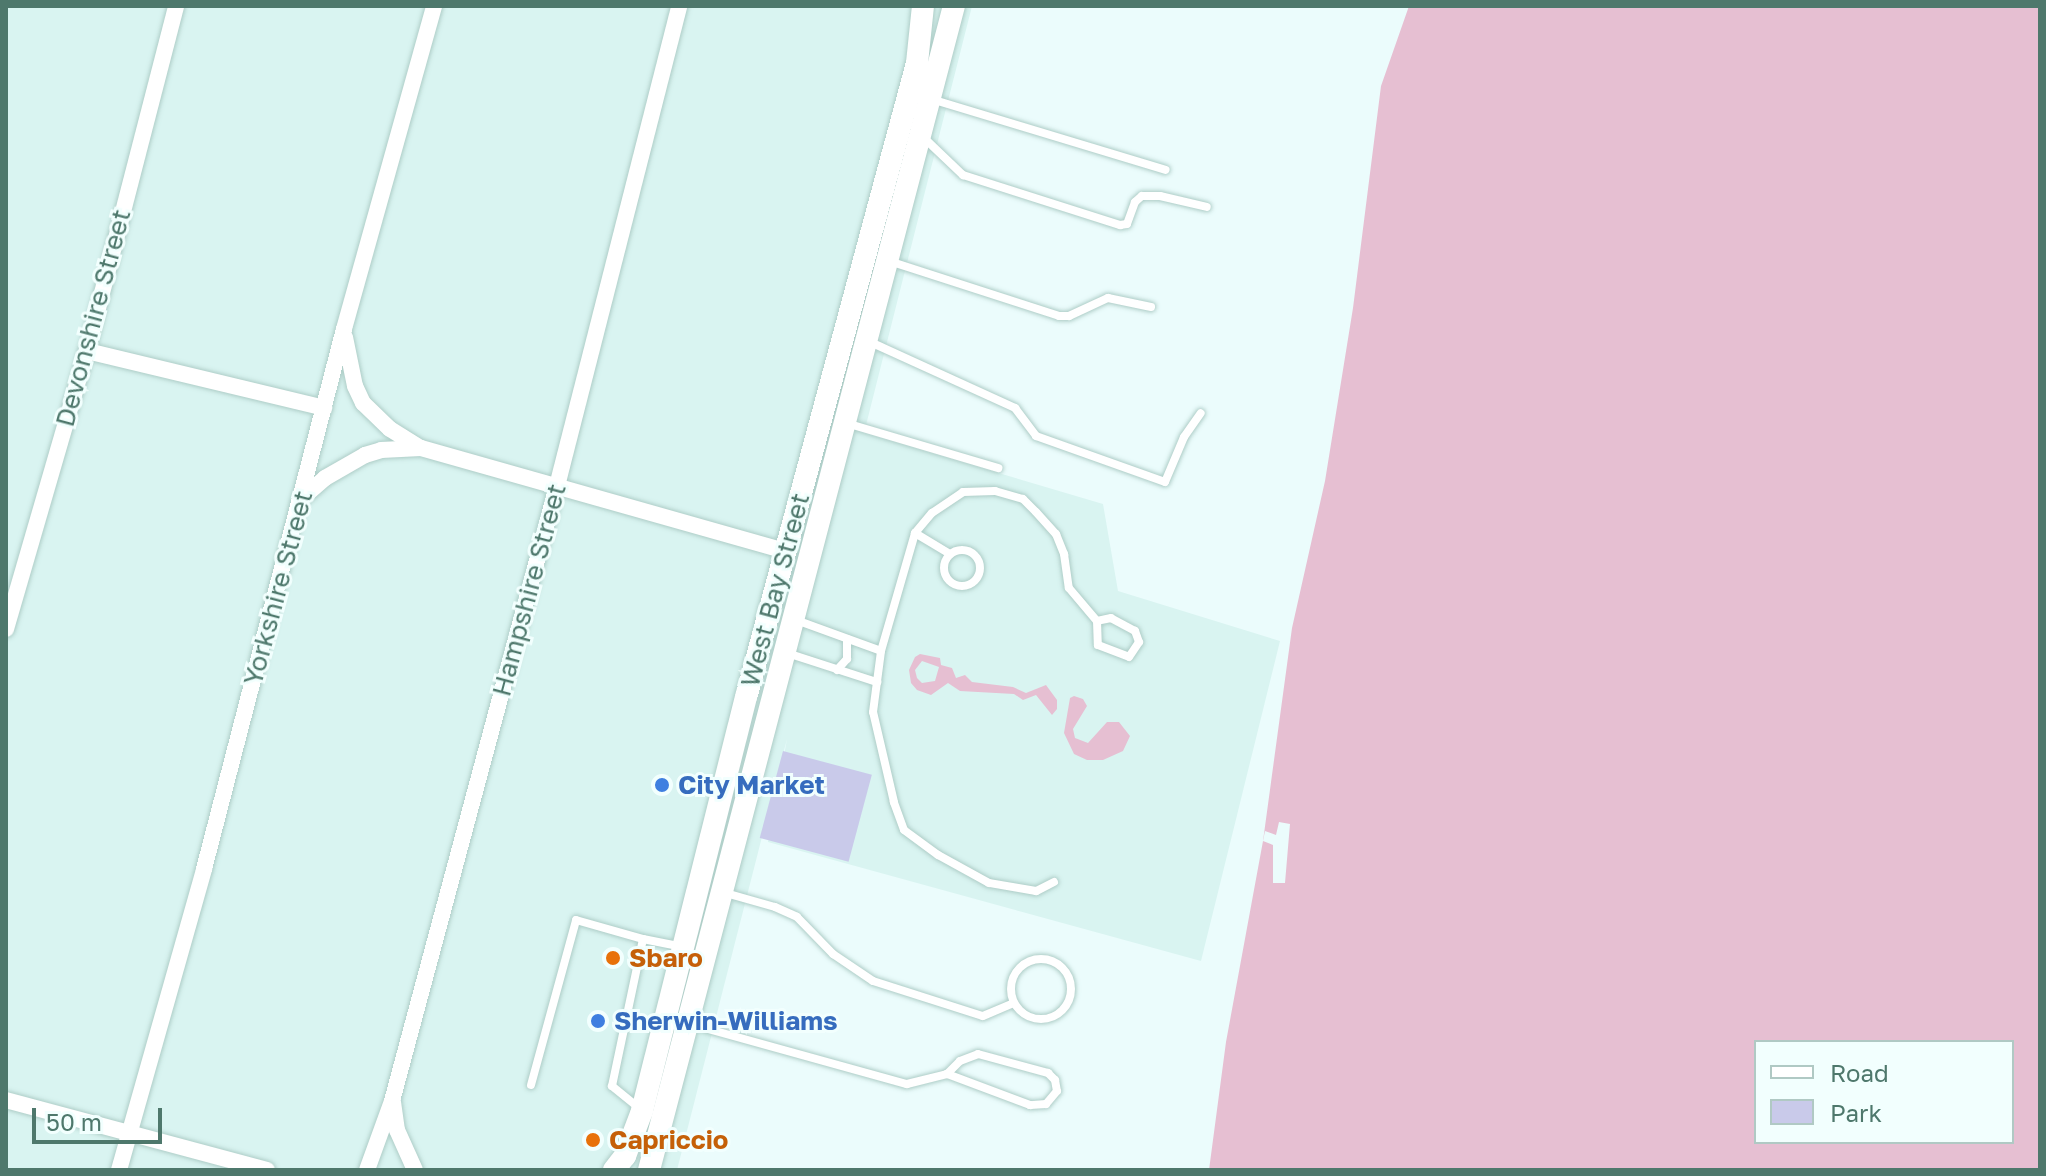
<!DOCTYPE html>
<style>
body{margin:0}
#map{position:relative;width:2046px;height:1176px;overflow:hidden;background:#ebfcfc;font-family:"Golos Text",sans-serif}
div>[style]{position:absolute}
.residential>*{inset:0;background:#d9f4f1}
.green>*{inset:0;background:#c9caea;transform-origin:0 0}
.water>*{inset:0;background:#e6bfd2}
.pier>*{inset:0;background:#ebfcfc}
.roads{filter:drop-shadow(0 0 2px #aecdc7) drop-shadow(0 0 2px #aecdc7)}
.lane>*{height:8px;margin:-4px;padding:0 4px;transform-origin:4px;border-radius:4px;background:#fff}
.lane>.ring{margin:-4px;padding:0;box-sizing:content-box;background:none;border:8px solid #fff;border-radius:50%}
.street>*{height:16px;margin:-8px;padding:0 8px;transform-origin:8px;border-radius:8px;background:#fff}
.secondary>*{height:22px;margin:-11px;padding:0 11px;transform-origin:11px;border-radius:11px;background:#fff}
.dots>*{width:22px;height:22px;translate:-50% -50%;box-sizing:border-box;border:4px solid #f2fffe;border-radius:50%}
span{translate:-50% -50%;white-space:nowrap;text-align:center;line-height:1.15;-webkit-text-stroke:6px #f2fffe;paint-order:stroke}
.street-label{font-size:26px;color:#4e786c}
.shop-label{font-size:26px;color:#366cbe;font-weight:700}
.left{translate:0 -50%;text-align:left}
.food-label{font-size:26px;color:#c56008;font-weight:700}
.frame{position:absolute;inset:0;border:8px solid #4e786c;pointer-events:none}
.legend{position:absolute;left:1754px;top:1040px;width:260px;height:104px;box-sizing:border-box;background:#f2fffe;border:2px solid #b0c9c4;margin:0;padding:10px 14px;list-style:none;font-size:24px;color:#4e786c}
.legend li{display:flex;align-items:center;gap:16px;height:40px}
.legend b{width:40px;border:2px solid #b0c9c4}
.scale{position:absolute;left:32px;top:1108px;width:130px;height:36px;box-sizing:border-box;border:4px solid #4e786c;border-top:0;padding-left:10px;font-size:24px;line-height:28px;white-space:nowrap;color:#4e786c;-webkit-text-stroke:6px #f2fffe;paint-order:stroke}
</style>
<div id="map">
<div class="residential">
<div style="clip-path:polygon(6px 6px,972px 6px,864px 433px,1103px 504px,1118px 591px,1280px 641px,1201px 961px,768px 842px,787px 739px,677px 1170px,6px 1170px)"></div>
</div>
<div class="green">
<div style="left:783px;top:751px;width:92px;height:90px;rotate:15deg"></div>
</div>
<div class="water">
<div style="clip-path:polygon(evenodd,1409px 6px,2040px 6px,2040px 1170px,1209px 1170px,1226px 1042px,1263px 841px,1292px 628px,1325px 481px,1353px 308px,1381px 86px,1409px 6px,1756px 1042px,2012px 1042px,2012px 1142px,1756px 1142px,1756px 1042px)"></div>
<div style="clip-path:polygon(evenodd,920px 654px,940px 658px,941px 665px,952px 668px,956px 678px,965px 675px,972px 682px,1013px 687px,1026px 693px,1046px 685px,1057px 700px,1057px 709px,1052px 715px,1036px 695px,1023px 700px,1014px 694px,960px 691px,948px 683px,931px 695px,917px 690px,911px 683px,909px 670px,915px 657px,920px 654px,922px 661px,939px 667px,935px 681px,922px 683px,917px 678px,915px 670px,922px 661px)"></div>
<div style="clip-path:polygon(1074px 696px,1083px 699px,1087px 706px,1073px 729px,1075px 738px,1088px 743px,1107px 722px,1119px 722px,1130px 736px,1123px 751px,1103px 760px,1087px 760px,1074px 754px,1064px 733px,1070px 698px)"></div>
</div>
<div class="pier">
<div style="clip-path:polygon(1279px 822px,1290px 824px,1285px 883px,1273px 883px,1273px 845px,1263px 841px,1265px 831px,1276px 835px)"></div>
</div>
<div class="roads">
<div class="lane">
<div style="left:931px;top:99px;width:245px;rotate:16.8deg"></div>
<div style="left:922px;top:136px;width:57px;rotate:43.6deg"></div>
<div style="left:963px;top:175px;width:165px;rotate:17.7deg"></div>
<div style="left:1120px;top:225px;width:7px;rotate:-8deg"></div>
<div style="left:1127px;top:224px;width:23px;rotate:-70deg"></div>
<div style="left:1135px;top:202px;width:9px;rotate:-41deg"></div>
<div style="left:1142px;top:196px;width:18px"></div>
<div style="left:1160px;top:196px;width:48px;rotate:13.2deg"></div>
<div style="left:889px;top:261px;width:179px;rotate:17.9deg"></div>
<div style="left:1059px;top:316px;width:10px"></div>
<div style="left:1069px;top:316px;width:43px;rotate:-24.8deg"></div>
<div style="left:1108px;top:298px;width:44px;rotate:11.8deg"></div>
<div style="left:868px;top:341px;width:162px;rotate:24.5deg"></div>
<div style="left:1015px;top:408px;width:35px;rotate:53deg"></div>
<div style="left:1036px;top:436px;width:137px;rotate:19.6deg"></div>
<div style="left:1165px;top:482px;width:49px;rotate:-67.1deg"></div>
<div style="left:1184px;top:437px;width:29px;rotate:-55deg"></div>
<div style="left:846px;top:423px;width:159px;rotate:16.5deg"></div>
<div style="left:915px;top:533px;width:41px;rotate:31deg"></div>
<div class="ring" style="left:944px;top:550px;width:28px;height:28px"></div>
<div style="left:796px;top:620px;width:90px;rotate:20deg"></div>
<div style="left:787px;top:653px;width:95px;rotate:17.9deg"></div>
<div style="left:837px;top:670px;width:15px;rotate:-48deg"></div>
<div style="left:847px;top:659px;width:20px;rotate:-90deg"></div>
<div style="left:1054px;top:882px;width:20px;rotate:153deg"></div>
<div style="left:1036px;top:891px;width:48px;rotate:-170.3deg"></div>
<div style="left:989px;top:883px;width:58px;rotate:-151.2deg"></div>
<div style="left:938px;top:855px;width:42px;rotate:-143.7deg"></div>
<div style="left:904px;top:830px;width:30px;rotate:-110deg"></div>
<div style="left:894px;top:802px;width:92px;rotate:-103.1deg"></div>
<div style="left:873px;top:712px;width:62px;rotate:-82.5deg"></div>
<div style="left:881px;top:651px;width:123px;rotate:-73.9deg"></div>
<div style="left:915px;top:533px;width:26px;rotate:-50deg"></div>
<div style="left:932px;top:513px;width:37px;rotate:-34deg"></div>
<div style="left:963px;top:492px;width:32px;rotate:-2deg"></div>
<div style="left:995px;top:491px;width:29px;rotate:16deg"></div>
<div style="left:1023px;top:499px;width:18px;rotate:45deg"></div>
<div style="left:1036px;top:512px;width:30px;rotate:48deg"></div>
<div style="left:1056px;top:534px;width:22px;rotate:68deg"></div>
<div style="left:1064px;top:554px;width:34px;rotate:82deg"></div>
<div style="left:1069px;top:588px;width:43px;rotate:49.7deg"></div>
<div style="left:1097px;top:621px;width:24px;rotate:88deg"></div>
<div style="left:1098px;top:645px;width:33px;rotate:21deg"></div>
<div style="left:1129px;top:657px;width:18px;rotate:-56deg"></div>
<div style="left:1139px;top:642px;width:12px;rotate:-110deg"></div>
<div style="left:1135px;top:631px;width:27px;rotate:-152deg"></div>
<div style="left:1111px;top:618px;width:14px;rotate:168deg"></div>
<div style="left:722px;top:892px;width:55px;rotate:15.8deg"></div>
<div style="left:775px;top:907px;width:24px;rotate:24deg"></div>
<div style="left:797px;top:917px;width:52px;rotate:45.8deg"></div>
<div style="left:833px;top:954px;width:48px;rotate:34deg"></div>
<div style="left:873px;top:981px;width:115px;rotate:17.7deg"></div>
<div style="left:983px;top:1016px;width:33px;rotate:-23deg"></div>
<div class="ring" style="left:1011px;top:959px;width:52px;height:52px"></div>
<div style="left:690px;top:1024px;width:225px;rotate:15.5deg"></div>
<div style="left:907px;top:1084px;width:41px;rotate:-14deg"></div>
<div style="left:947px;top:1074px;width:18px;rotate:-45deg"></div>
<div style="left:960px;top:1061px;width:19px;rotate:-21deg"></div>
<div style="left:978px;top:1054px;width:73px;rotate:15.2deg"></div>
<div style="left:1048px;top:1073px;width:10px;rotate:45deg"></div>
<div style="left:1055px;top:1080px;width:11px;rotate:80deg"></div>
<div style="left:1057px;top:1091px;width:17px;rotate:130deg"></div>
<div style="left:1046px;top:1104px;width:16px;rotate:176deg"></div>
<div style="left:1030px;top:1105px;width:89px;rotate:-159.5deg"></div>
<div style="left:531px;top:1085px;width:171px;rotate:-74.7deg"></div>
<div style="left:576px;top:920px;width:70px;rotate:15.8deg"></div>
<div style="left:639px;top:1108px;width:35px;rotate:-141deg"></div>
<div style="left:612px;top:1086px;width:150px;rotate:-78.1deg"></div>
<div style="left:643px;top:939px;width:41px;rotate:11.3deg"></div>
</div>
<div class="street">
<div style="left:345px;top:337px;width:50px;rotate:78.5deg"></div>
<div style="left:355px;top:386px;width:19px;rotate:65deg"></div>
<div style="left:363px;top:403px;width:37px;rotate:44deg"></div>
<div style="left:390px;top:429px;width:34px;rotate:32deg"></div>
<div style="left:87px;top:351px;width:244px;rotate:13.5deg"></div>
<div style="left:301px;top:499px;width:32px;rotate:-41deg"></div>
<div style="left:325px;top:478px;width:46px;rotate:-29.9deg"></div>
<div style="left:365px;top:455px;width:17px;rotate:-17deg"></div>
<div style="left:381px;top:450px;width:40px;rotate:-2.9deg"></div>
<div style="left:421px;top:448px;width:378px;rotate:15.8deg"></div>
<div style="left:6px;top:629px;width:290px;rotate:-73.8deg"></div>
<div style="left:87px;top:351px;width:356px;rotate:-75.5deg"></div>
<div style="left:6px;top:1100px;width:270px;rotate:15deg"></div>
<div style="left:393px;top:1102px;width:28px;rotate:82deg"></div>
<div style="left:397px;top:1130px;width:44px;rotate:65.8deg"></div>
<div style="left:119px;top:1170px;width:313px;rotate:-74.2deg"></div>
<div style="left:204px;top:869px;width:558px;rotate:-75.47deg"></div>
<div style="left:344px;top:329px;width:335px;rotate:-74.4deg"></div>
<div style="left:367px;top:1170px;width:73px;rotate:-70.1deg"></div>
<div style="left:392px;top:1101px;width:637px;rotate:-74.98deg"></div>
<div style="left:557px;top:486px;width:495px;rotate:-75.7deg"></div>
</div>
<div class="secondary">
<div style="left:614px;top:1170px;width:18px;rotate:-52deg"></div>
<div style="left:625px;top:1156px;width:48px;rotate:-69.3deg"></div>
<div style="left:642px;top:1111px;width:430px;rotate:-75.9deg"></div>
<div style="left:747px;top:694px;width:653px;rotate:-74.92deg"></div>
<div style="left:917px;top:63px;width:57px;rotate:-84deg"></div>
<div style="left:649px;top:1170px;width:1203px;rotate:-75.32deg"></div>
</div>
</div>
<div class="dots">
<div style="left:662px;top:785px;background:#3f7fe0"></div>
<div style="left:613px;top:958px;background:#e8710a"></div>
<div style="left:598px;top:1021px;background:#3f7fe0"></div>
<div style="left:593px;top:1140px;background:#e8710a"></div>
</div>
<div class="street-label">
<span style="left:93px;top:318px;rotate:-75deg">Devonshire Street</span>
<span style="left:278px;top:588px;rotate:-75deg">Yorkshire Street</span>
<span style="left:529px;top:590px;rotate:-75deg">Hampshire Street</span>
<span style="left:775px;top:590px;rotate:-75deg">West Bay Street</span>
</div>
<div class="shop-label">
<span class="left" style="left:678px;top:785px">City Market</span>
<span class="left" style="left:614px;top:1021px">Sherwin-Williams</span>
</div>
<div class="food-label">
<span class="left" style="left:629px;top:958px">Sbaro</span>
<span class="left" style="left:609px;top:1140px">Capriccio</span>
</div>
<div class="frame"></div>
<ul class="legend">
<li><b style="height:10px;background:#fff"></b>Road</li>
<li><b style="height:22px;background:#c9caea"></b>Park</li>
</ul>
<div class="scale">50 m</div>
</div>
